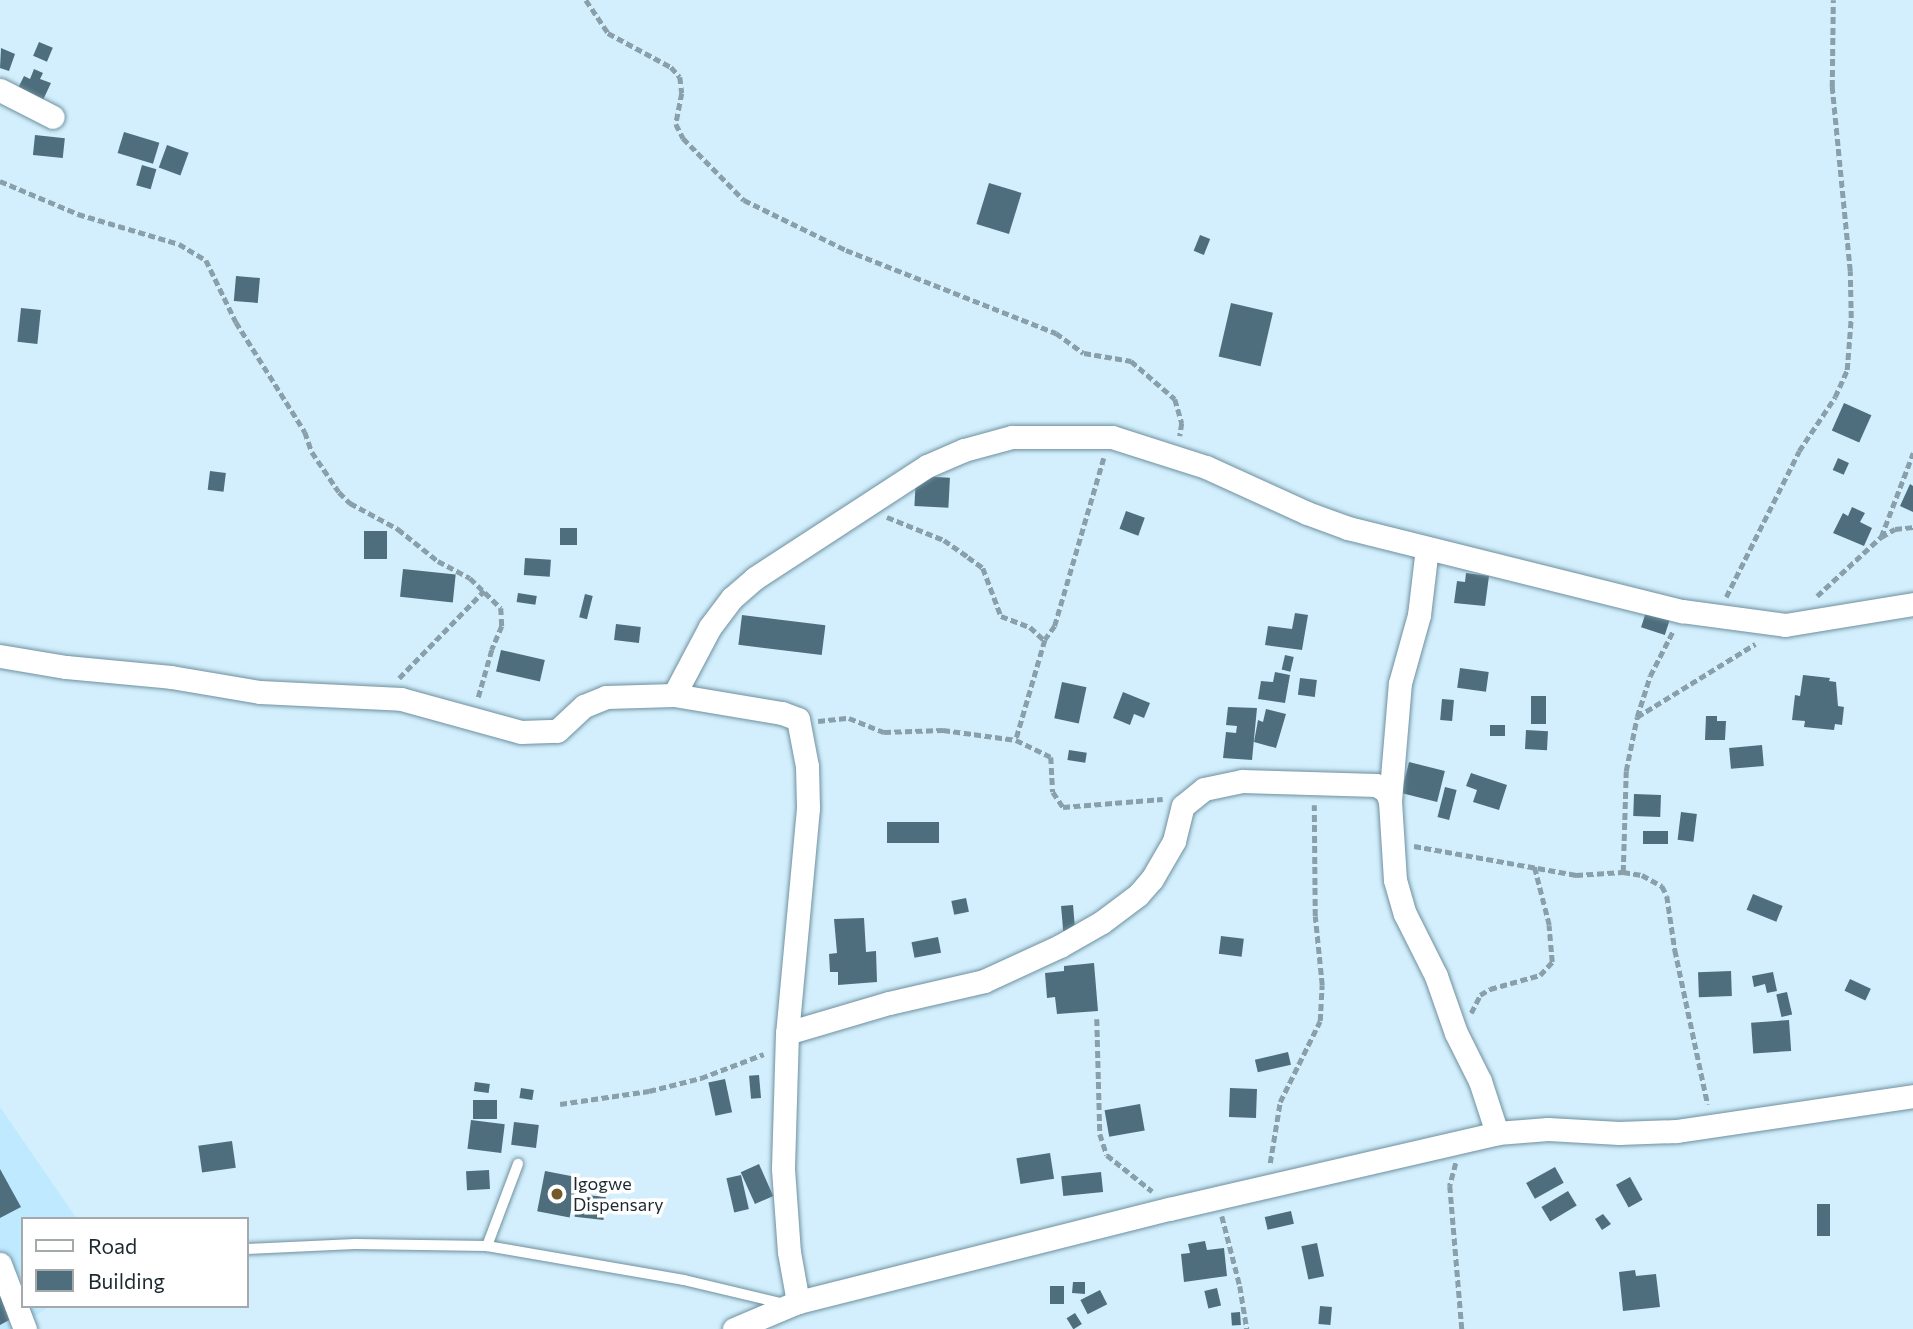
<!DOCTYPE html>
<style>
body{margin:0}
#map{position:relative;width:1913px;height:1329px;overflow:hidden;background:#d3effd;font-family:Commissioner,sans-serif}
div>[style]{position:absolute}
.built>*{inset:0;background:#bee9fe}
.building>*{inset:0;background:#4e6e7d;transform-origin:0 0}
.path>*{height:4.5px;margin-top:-2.25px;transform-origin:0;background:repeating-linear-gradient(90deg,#899faa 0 7px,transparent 0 10.5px)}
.roads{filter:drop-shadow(0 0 2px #6f909f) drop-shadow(0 0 2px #6f909f)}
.lane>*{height:10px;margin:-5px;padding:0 5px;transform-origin:5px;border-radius:5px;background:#fff}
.street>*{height:23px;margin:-11.5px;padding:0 11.5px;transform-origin:11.5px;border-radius:11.5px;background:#fff}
.dots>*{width:19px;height:19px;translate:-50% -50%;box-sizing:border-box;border:4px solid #fff;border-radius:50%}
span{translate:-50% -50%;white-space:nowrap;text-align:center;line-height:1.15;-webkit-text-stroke:7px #fff;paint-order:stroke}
.poi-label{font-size:18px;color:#1c292f}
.left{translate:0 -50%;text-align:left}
.legend{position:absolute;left:21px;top:1217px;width:228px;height:91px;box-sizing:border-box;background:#fff;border:2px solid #a4a9ac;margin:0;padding:9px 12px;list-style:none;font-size:21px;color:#1c292f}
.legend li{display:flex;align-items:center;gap:14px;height:35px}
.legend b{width:35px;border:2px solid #a4a9ac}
</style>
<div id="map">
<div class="built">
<div style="clip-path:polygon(0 1107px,77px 1219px,23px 1219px,23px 1306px,50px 1306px,16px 1329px,0 1329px)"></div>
</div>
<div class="building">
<div style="left:39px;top:42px;width:15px;height:15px;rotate:23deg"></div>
<div style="clip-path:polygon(1px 48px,15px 54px,9px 71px,0 68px)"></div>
<div style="clip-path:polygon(34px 69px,43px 73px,40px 79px,51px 83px,43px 100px,18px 88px,24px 76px,30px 79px)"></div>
<div style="left:124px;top:132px;width:37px;height:22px;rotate:17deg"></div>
<div style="left:35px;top:135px;width:30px;height:20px;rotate:6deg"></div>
<div style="left:167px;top:145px;width:23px;height:24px;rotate:20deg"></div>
<div style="left:142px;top:165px;width:15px;height:21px;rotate:16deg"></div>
<div style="left:989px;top:183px;width:34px;height:43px;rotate:17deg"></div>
<div style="left:1200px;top:235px;width:11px;height:17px;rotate:22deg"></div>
<div style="left:236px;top:276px;width:24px;height:25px;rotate:5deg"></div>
<div style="left:1231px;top:303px;width:43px;height:55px;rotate:13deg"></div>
<div style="left:21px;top:308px;width:20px;height:34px;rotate:6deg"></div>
<div style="left:1844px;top:403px;width:30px;height:30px;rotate:24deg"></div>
<div style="left:1838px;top:458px;width:12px;height:13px;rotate:24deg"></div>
<div style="left:210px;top:471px;width:16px;height:19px;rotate:7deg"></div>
<div style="left:916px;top:476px;width:34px;height:30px;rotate:3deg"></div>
<div style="clip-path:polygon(1910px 484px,1913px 486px,1913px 512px,1900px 506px)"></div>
<div style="clip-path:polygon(1852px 507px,1865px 513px,1860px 522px,1872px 528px,1864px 546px,1833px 533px,1843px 513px,1848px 516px)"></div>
<div style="left:1126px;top:511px;width:20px;height:19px;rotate:20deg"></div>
<div style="left:560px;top:528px;width:17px;height:17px"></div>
<div style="left:364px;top:531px;width:23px;height:28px"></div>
<div style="left:525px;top:558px;width:26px;height:17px;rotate:4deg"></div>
<div style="left:403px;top:569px;width:53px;height:28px;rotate:6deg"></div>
<div style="clip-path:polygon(1466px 573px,1489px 576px,1485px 606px,1454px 603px,1457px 581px,1465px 582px)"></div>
<div style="left:518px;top:593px;width:19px;height:9px;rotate:9deg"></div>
<div style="left:585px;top:594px;width:8px;height:24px;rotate:14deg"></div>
<div style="left:1646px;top:612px;width:25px;height:16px;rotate:18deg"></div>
<div style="clip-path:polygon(1295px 613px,1308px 615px,1302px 650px,1265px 645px,1268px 626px,1292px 629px)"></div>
<div style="left:742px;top:615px;width:84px;height:30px;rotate:7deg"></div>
<div style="left:616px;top:624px;width:25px;height:16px;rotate:7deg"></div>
<div style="left:501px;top:650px;width:45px;height:22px;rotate:13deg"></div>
<div style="left:1285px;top:655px;width:9px;height:15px;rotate:13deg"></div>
<div style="left:1460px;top:668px;width:29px;height:20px;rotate:8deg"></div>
<div style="clip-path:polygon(1275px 672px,1290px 675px,1285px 703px,1258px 699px,1261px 681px,1273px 682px)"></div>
<div style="clip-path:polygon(1803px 675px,1830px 678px,1829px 681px,1836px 682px,1838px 706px,1844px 707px,1842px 725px,1835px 724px,1834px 730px,1804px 727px,1805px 721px,1792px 720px,1795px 695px,1800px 696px)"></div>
<div style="left:1300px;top:678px;width:17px;height:17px;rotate:7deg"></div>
<div style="left:1062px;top:682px;width:25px;height:37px;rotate:12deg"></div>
<div style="clip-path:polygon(1123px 692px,1150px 703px,1144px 718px,1134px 714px,1130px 725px,1113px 718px)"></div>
<div style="left:1531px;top:696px;width:15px;height:28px"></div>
<div style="left:1442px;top:699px;width:12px;height:21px;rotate:5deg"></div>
<div style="clip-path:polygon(1228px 707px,1257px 708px,1252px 760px,1223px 758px,1226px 732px,1236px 733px,1237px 726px,1226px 725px)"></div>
<div style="clip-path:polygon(1266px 709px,1286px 714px,1276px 748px,1254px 742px,1258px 720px,1263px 722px)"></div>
<div style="clip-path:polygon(1706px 716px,1717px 716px,1717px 721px,1726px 721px,1725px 740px,1705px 740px)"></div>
<div style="left:1505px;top:725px;width:11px;height:15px;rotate:90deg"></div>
<div style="left:1526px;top:730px;width:22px;height:19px;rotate:3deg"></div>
<div style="left:1762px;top:745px;width:21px;height:33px;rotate:85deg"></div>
<div style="left:1069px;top:750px;width:18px;height:10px;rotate:9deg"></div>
<div style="left:1409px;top:762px;width:37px;height:32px;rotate:14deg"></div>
<div style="clip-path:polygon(1471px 773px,1507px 785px,1499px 810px,1473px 802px,1477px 790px,1466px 786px)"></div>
<div style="left:1445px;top:787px;width:12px;height:31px;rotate:14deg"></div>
<div style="left:1634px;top:794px;width:27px;height:22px;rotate:2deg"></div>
<div style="left:1681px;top:812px;width:16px;height:28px;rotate:7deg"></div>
<div style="left:887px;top:822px;width:52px;height:21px"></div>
<div style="left:1668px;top:831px;width:13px;height:25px;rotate:90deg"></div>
<div style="left:1753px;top:894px;width:32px;height:17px;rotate:22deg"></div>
<div style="left:966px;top:898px;width:14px;height:15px;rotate:78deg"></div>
<div style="left:1073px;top:905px;width:25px;height:12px;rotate:85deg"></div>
<div style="clip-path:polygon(864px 918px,866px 952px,876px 951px,877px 982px,838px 985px,838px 972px,830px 972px,829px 954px,837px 953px,834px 919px)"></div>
<div style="left:1221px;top:936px;width:23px;height:18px;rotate:7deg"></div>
<div style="left:938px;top:937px;width:16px;height:27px;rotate:79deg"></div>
<div style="clip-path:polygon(1094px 963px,1098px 1011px,1057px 1014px,1055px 997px,1047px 998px,1045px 973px,1064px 971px,1064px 966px)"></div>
<div style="left:1731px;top:971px;width:25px;height:33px;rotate:88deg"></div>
<div style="clip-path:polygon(1773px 972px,1777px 991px,1767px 993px,1765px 984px,1754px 987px,1752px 976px)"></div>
<div style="left:1850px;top:979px;width:23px;height:13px;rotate:25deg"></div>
<div style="left:1787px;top:992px;width:23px;height:11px;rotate:77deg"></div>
<div style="left:1789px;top:1020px;width:31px;height:38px;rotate:86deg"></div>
<div style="left:1288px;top:1052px;width:13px;height:34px;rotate:77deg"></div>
<div style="left:759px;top:1075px;width:23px;height:10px;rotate:85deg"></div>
<div style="left:725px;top:1079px;width:34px;height:17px;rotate:78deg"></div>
<div style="left:475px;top:1082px;width:15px;height:9px;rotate:8deg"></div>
<div style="left:521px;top:1088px;width:13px;height:10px;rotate:9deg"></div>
<div style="left:1230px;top:1088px;width:27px;height:29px;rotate:2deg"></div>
<div style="left:473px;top:1100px;width:24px;height:19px"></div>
<div style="left:1140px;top:1104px;width:27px;height:36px;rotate:80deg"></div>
<div style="left:471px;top:1120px;width:34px;height:29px;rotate:7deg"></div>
<div style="left:514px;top:1122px;width:25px;height:23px;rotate:7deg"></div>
<div style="left:232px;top:1141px;width:27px;height:34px;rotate:82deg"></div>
<div style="left:1050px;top:1153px;width:26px;height:34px;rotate:81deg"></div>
<div style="left:759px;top:1164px;width:35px;height:20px;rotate:66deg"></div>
<div style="left:1555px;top:1167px;width:18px;height:33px;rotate:61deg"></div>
<div style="clip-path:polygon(0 1169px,21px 1207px,0 1218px)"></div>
<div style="left:489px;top:1170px;width:19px;height:23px;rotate:87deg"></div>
<div style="left:545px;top:1171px;width:33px;height:41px;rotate:11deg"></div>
<div style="left:1101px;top:1172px;width:20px;height:40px;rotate:84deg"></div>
<div style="left:741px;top:1175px;width:35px;height:15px;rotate:77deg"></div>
<div style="left:1630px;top:1177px;width:26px;height:16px;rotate:61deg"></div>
<div style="left:1568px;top:1191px;width:17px;height:31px;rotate:59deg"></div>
<div style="left:577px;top:1194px;width:29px;height:23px;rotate:6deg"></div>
<div style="left:1817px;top:1204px;width:13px;height:32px"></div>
<div style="left:1291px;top:1211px;width:13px;height:27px;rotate:77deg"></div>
<div style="clip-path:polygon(1603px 1214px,1611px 1224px,1602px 1230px,1595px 1219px)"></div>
<div style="clip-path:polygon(1205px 1241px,1207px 1250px,1224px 1248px,1227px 1276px,1184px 1282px,1181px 1254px,1190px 1253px,1188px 1244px)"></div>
<div style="left:1317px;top:1243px;width:34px;height:16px;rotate:78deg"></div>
<div style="clip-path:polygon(1635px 1270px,1636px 1276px,1656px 1274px,1660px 1307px,1623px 1311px,1619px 1272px)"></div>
<div style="clip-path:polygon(1073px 1282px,1085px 1282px,1085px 1294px,1072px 1293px)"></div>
<div style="left:1050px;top:1286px;width:14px;height:18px"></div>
<div style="left:1217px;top:1288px;width:18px;height:13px;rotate:77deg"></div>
<div style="left:1100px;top:1290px;width:16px;height:22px;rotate:63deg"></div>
<div style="clip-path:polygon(0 1291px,13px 1318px,0 1325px)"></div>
<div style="left:1320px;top:1306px;width:12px;height:18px;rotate:5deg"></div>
<div style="left:1240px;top:1312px;width:13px;height:9px;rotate:86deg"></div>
<div style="left:1075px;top:1313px;width:13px;height:10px;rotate:58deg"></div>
</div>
<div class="path">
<div style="left:586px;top:0;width:40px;rotate:56deg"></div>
<div style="left:608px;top:33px;width:72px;rotate:28.4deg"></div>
<div style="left:671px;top:67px;width:13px;rotate:48deg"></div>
<div style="left:680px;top:77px;width:16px;rotate:83deg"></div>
<div style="left:682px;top:93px;width:32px;rotate:101deg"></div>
<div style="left:676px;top:124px;width:16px;rotate:63deg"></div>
<div style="left:683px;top:138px;width:87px;rotate:45.5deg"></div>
<div style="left:744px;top:200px;width:114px;rotate:26.1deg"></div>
<div style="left:846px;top:250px;width:226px;rotate:21.6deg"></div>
<div style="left:1056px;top:333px;width:34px;rotate:36deg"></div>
<div style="left:1084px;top:353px;width:48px;rotate:9.7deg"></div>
<div style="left:1131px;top:361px;width:58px;rotate:40.8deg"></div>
<div style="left:1175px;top:399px;width:25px;rotate:74deg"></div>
<div style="left:1182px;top:423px;width:13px;rotate:99deg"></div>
<div style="left:0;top:181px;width:85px;rotate:22.9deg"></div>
<div style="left:78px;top:214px;width:105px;rotate:16.5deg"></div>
<div style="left:179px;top:244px;width:31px;rotate:31deg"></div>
<div style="left:206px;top:260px;width:69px;rotate:64.2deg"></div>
<div style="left:236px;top:322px;width:130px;rotate:57.9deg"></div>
<div style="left:305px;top:432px;width:21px;rotate:71deg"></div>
<div style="left:312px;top:452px;width:48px;rotate:56deg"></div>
<div style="left:339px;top:492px;width:16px;rotate:45deg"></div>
<div style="left:350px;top:503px;width:55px;rotate:28.4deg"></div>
<div style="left:398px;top:529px;width:51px;rotate:38.7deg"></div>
<div style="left:438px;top:561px;width:36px;rotate:28deg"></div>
<div style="left:470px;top:578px;width:43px;rotate:44.1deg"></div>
<div style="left:501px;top:608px;width:18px;rotate:87deg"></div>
<div style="left:502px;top:626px;width:26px;rotate:113deg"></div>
<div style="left:492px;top:650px;width:51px;rotate:105.9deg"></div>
<div style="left:1104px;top:458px;width:175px;rotate:106.3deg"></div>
<div style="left:1055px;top:626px;width:17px;rotate:126deg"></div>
<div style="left:1045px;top:640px;width:104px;rotate:106.2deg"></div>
<div style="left:1016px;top:740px;width:39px;rotate:26deg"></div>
<div style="left:1051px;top:757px;width:35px;rotate:87deg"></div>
<div style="left:1053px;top:792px;width:18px;rotate:56deg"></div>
<div style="left:1063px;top:807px;width:100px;rotate:-4.6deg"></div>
<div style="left:887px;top:517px;width:61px;rotate:22deg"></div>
<div style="left:944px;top:540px;width:29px;rotate:35deg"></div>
<div style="left:968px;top:557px;width:19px;rotate:36deg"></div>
<div style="left:983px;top:568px;width:51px;rotate:69.4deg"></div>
<div style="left:1001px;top:616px;width:31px;rotate:21deg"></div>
<div style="left:1030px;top:627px;width:19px;rotate:43deg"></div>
<div style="left:1881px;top:537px;width:90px;rotate:-69.1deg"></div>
<div style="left:1817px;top:596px;width:87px;rotate:-42.7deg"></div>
<div style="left:1881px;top:537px;width:16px;rotate:-30deg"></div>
<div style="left:1895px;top:529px;width:18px;rotate:-6deg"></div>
<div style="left:1726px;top:597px;width:163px;rotate:-63.4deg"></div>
<div style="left:1799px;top:451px;width:65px;rotate:-56.3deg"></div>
<div style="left:1835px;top:397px;width:30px;rotate:-66deg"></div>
<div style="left:1847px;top:370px;width:52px;rotate:-85.6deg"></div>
<div style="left:1851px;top:318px;width:47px;rotate:-91.2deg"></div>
<div style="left:1850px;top:271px;width:185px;rotate:-95.6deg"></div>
<div style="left:1832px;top:87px;width:87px;rotate:-89.3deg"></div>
<div style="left:399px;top:678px;width:122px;rotate:-45.7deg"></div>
<div style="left:1637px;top:717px;width:139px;rotate:-31.7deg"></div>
<div style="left:818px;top:721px;width:31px;rotate:-6deg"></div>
<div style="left:849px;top:718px;width:38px;rotate:22deg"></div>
<div style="left:884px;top:732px;width:59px;rotate:-1.9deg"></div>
<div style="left:943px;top:730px;width:74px;rotate:7.8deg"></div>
<div style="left:1414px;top:846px;width:165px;rotate:10.1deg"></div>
<div style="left:1576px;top:875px;width:47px;rotate:-3.7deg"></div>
<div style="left:1623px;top:872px;width:19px;rotate:9deg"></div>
<div style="left:1642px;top:875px;width:23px;rotate:29deg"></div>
<div style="left:1662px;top:886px;width:11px;rotate:63deg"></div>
<div style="left:1667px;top:896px;width:55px;rotate:81.6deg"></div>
<div style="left:1675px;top:950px;width:158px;rotate:78deg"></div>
<div style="left:1623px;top:872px;width:101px;rotate:-88.3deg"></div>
<div style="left:1626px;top:771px;width:55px;rotate:-78.5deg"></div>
<div style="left:1637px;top:717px;width:43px;rotate:-72.4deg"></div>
<div style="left:1650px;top:676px;width:51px;rotate:-62.9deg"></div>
<div style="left:1471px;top:1013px;width:20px;rotate:-63deg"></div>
<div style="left:1480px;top:995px;width:12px;rotate:-31deg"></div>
<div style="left:1490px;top:989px;width:52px;rotate:-15.6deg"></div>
<div style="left:1540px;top:975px;width:18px;rotate:-47deg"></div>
<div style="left:1552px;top:962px;width:37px;rotate:-95deg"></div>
<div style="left:1549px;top:925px;width:61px;rotate:-104.3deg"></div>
<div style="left:1097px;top:1019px;width:115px;rotate:88.5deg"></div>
<div style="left:1100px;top:1134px;width:22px;rotate:72deg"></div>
<div style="left:1107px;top:1155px;width:58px;rotate:38.7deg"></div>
<div style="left:560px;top:1104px;width:90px;rotate:-8.3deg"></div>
<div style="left:649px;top:1091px;width:54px;rotate:-14deg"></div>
<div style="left:701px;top:1078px;width:67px;rotate:-20.9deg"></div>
<div style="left:1270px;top:1163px;width:62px;rotate:-80.7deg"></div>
<div style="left:1280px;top:1102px;width:90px;rotate:-63.7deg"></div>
<div style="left:1320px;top:1021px;width:36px;rotate:-87deg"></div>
<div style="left:1322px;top:985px;width:69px;rotate:-95.8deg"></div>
<div style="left:1315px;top:916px;width:111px;rotate:-90.5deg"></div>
<div style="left:1456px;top:1163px;width:24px;rotate:105deg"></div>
<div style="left:1450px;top:1186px;width:144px;rotate:85.2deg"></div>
<div style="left:1222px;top:1216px;width:72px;rotate:75.6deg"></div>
<div style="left:1240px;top:1286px;width:44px;rotate:80.8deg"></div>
</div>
<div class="roads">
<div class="lane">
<div style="left:487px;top:1246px;width:88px;rotate:-69.3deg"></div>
<div style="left:247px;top:1249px;width:108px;rotate:-2.7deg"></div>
<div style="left:355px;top:1244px;width:132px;rotate:0.9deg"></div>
<div style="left:487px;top:1246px;width:200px;rotate:9.8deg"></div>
<div style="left:684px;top:1280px;width:104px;rotate:13.4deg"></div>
</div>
<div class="street">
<div style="left:0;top:90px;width:59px;rotate:27deg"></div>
<div style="left:0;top:656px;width:67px;rotate:9.5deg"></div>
<div style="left:66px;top:667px;width:105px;rotate:5.4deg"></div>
<div style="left:171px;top:677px;width:90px;rotate:9.6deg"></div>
<div style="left:260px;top:692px;width:141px;rotate:2.8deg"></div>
<div style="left:401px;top:699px;width:124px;rotate:15.4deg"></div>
<div style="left:521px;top:732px;width:36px;rotate:-2deg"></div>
<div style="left:557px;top:731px;width:37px;rotate:-43deg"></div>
<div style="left:584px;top:706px;width:24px;rotate:-22deg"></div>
<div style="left:606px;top:697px;width:68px;rotate:-1.7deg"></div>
<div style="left:674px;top:695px;width:109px;rotate:9.5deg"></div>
<div style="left:782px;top:713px;width:17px;rotate:21deg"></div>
<div style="left:798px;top:719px;width:48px;rotate:79.2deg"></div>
<div style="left:807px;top:766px;width:42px;rotate:88.6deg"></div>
<div style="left:808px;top:808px;width:226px;rotate:95.3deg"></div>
<div style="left:787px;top:1033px;width:136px;rotate:91.7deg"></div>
<div style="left:783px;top:1169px;width:83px;rotate:85.9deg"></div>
<div style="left:789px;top:1252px;width:51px;rotate:79.8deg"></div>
<div style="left:674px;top:695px;width:77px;rotate:-62.1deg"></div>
<div style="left:710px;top:627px;width:36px;rotate:-53deg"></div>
<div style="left:732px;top:598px;width:30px;rotate:-41deg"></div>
<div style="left:755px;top:578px;width:205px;rotate:-33.1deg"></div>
<div style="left:927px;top:466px;width:40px;rotate:-23.4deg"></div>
<div style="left:964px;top:450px;width:50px;rotate:-15.2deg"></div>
<div style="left:1012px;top:437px;width:100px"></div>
<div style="left:1112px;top:437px;width:99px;rotate:17.7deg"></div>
<div style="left:1206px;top:467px;width:111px;rotate:24.5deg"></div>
<div style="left:1307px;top:513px;width:44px;rotate:20.1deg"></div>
<div style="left:1348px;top:528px;width:344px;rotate:14deg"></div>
<div style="left:1682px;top:611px;width:104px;rotate:7.7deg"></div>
<div style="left:1785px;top:625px;width:130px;rotate:-9.3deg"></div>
<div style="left:1390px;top:801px;width:118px;rotate:-85.2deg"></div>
<div style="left:1400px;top:683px;width:71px;rotate:-74.4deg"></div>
<div style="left:1419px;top:615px;width:67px;rotate:-83.2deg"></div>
<div style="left:787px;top:1033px;width:106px;rotate:-16.4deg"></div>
<div style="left:889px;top:1003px;width:98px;rotate:-13deg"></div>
<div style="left:984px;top:981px;width:84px;rotate:-24.7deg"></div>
<div style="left:1060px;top:946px;width:48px;rotate:-29.7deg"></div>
<div style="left:1102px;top:922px;width:45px;rotate:-36.9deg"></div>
<div style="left:1138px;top:895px;width:21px;rotate:-49deg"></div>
<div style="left:1152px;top:879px;width:44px;rotate:-59.9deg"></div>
<div style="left:1174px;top:841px;width:36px;rotate:-76deg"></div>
<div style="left:1183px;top:806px;width:27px;rotate:-39deg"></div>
<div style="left:1204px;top:789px;width:39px;rotate:-12deg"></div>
<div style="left:1242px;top:781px;width:134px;rotate:1.7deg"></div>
<div style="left:1376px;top:785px;width:12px;rotate:31deg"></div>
<div style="left:1386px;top:791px;width:11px;rotate:68deg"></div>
<div style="left:1390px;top:801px;width:79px;rotate:86.4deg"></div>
<div style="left:1395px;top:880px;width:35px;rotate:74deg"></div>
<div style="left:1405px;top:914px;width:69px;rotate:63.4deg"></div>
<div style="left:1436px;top:976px;width:60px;rotate:70.7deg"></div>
<div style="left:1456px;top:1033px;width:54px;rotate:63.4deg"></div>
<div style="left:1480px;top:1081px;width:55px;rotate:71.9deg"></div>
<div style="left:0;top:1264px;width:70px;rotate:69deg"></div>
<div style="left:734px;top:1329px;width:69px;rotate:-22.9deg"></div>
<div style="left:798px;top:1302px;width:382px;rotate:-14.1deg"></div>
<div style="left:1169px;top:1209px;width:337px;rotate:-13deg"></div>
<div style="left:1497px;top:1133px;width:51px;rotate:-4.5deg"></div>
<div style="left:1548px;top:1129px;width:71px;rotate:3.2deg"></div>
<div style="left:1619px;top:1133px;width:58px;rotate:-2deg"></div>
<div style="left:1677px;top:1131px;width:239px;rotate:-8.4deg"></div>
</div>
</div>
<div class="dots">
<div style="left:557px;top:1194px;background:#73592b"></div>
</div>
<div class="poi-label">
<span class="left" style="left:573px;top:1194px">Igogwe<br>Dispensary</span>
</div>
<ul class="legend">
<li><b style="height:9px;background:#fff"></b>Road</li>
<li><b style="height:19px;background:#4e6e7d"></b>Building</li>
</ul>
</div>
